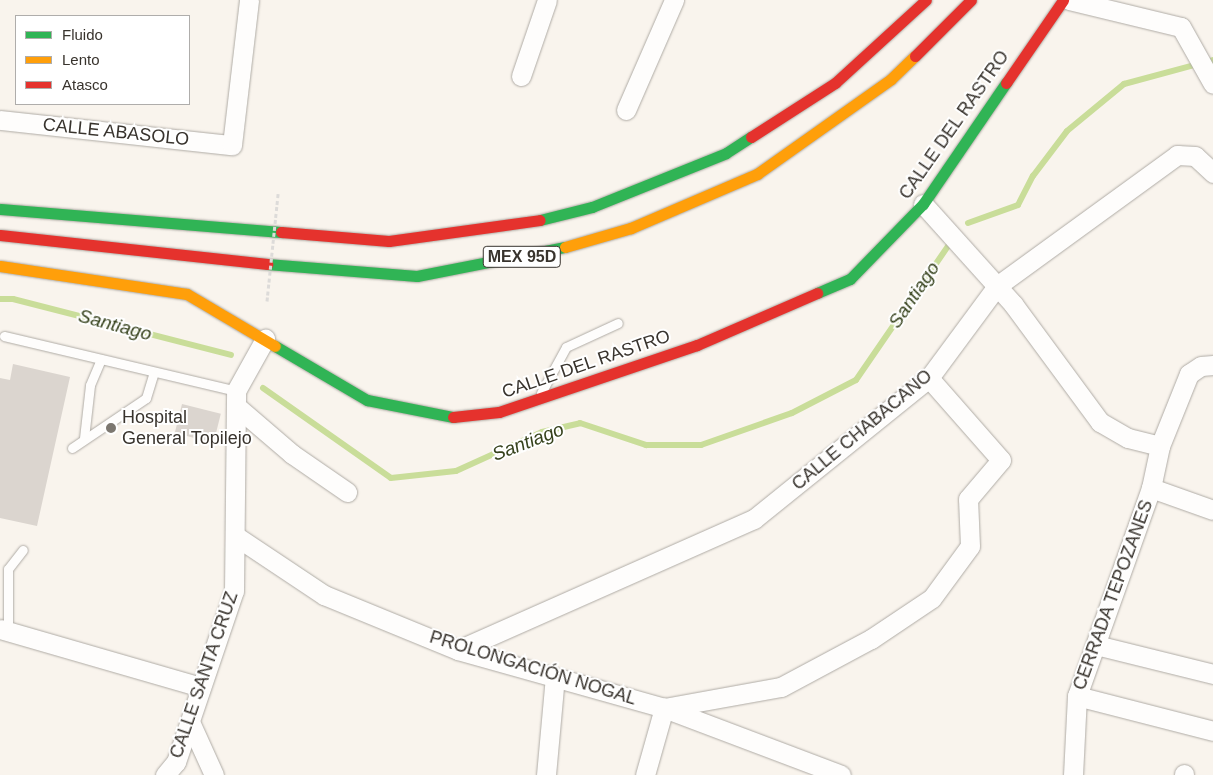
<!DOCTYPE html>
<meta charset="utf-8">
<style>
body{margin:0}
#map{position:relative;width:1213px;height:775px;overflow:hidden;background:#f9f4ed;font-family:Arial,sans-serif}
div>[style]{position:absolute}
.stream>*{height:6px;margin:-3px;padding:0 3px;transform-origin:3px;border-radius:3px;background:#c9dd99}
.building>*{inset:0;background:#dbd5cf;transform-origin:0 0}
.roads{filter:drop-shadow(0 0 1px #afaba5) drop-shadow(0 0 1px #afaba5)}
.lane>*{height:9px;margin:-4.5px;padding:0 4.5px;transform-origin:4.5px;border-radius:4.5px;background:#fefdfc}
.street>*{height:19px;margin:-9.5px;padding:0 9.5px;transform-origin:9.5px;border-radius:9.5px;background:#fefdfc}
.fast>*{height:11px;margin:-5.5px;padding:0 5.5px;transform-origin:5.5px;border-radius:5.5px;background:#30b455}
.slow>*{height:11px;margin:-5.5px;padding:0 5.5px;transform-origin:5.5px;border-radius:5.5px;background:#ff9f0a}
.jam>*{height:11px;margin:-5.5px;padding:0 5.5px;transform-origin:5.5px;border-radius:5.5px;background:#e5322d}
.path-bridge>*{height:3px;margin-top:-1.5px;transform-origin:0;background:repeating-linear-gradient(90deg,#dddbd9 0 4px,transparent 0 6.5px)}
.dots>*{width:14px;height:14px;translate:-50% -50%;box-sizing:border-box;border:2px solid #fff;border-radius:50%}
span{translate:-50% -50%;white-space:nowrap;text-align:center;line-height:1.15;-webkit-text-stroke:4px #fff;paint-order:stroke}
.shield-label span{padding:1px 4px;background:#fff;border:1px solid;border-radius:4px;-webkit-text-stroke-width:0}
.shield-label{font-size:16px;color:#38332d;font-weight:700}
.street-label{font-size:18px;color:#38332d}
.poi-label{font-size:18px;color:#38332d}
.left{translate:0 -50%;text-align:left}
.water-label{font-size:19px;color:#36421c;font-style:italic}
.legend{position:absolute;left:15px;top:15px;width:175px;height:90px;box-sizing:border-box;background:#fff;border:1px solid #afadab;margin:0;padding:6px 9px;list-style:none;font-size:15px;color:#38332d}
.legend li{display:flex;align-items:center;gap:10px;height:25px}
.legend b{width:25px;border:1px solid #afadab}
</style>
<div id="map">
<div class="stream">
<div style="left:968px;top:223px;width:53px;rotate:-19.8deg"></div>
<div style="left:1018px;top:205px;width:33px;rotate:-63deg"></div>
<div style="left:1033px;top:176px;width:56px;rotate:-52.9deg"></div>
<div style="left:1067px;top:131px;width:74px;rotate:-39.5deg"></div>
<div style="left:1124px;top:84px;width:92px;rotate:-15.1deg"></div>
<div style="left:0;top:299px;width:13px"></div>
<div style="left:13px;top:299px;width:225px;rotate:14.4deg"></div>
<div style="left:263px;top:388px;width:156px;rotate:35.1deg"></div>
<div style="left:391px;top:478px;width:65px;rotate:-6.1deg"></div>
<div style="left:456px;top:471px;width:94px;rotate:-24.4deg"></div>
<div style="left:542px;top:432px;width:39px;rotate:-13deg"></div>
<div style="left:580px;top:423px;width:70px;rotate:18.4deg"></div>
<div style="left:646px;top:445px;width:55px"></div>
<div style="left:701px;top:445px;width:96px;rotate:-19.4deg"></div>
<div style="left:792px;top:413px;width:72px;rotate:-27.3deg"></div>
<div style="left:856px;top:380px;width:163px;rotate:-55.5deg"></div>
</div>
<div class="building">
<div style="clip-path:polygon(13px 364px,70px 377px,37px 526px,0 518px,0 378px,10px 380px)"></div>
<div style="left:182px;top:404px;width:40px;height:30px;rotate:14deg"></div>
</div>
<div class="roads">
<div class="lane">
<div style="left:4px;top:336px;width:238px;rotate:13.3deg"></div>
<div style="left:541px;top:393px;width:52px;rotate:-61.5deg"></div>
<div style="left:566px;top:347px;width:57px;rotate:-24.8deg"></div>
<div style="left:84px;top:438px;width:53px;rotate:-83.5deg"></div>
<div style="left:90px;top:385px;width:28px;rotate:-67deg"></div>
<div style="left:72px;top:448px;width:89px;rotate:-34deg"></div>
<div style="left:146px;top:398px;width:27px;rotate:-73deg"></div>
<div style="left:8px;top:631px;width:62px;rotate:-90deg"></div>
<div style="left:8px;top:569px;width:24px;rotate:-52deg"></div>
</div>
<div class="street">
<div style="left:1069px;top:0;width:115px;rotate:13.6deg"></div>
<div style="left:1181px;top:27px;width:65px;rotate:60.7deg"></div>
<div style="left:521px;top:76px;width:80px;rotate:-71.1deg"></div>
<div style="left:626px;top:110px;width:120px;rotate:-66.4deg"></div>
<div style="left:0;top:120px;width:233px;rotate:6.2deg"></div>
<div style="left:232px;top:145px;width:146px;rotate:-83.3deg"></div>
<div style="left:923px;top:204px;width:135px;rotate:48deg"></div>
<div style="left:1013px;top:304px;width:147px;rotate:53.6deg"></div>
<div style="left:1100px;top:422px;width:32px;rotate:30deg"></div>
<div style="left:1128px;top:438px;width:33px;rotate:14deg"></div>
<div style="left:236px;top:406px;width:74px;rotate:40.6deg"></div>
<div style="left:292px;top:454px;width:67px;rotate:34.6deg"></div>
<div style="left:1151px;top:488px;width:66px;rotate:19.5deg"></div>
<div style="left:237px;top:537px;width:105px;rotate:33.7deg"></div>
<div style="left:324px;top:595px;width:145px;rotate:22.3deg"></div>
<div style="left:458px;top:650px;width:214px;rotate:15.7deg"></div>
<div style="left:664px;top:708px;width:189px;rotate:20.7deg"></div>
<div style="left:0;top:629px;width:209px;rotate:16.1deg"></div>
<div style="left:1096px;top:645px;width:121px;rotate:13.9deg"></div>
<div style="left:458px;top:650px;width:324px;rotate:-23.9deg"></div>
<div style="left:754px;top:519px;width:225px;rotate:-38.9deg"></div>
<div style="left:929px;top:378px;width:114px;rotate:-53.5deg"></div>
<div style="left:997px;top:286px;width:223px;rotate:-36deg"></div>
<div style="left:1177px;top:155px;width:18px;rotate:3deg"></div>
<div style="left:1195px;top:156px;width:25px;rotate:43deg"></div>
<div style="left:1077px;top:696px;width:140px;rotate:14.4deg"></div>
<div style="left:190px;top:722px;width:58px;rotate:65.6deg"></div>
<div style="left:165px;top:775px;width:17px;rotate:-50deg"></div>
<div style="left:176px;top:762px;width:181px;rotate:-71.3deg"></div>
<div style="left:234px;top:591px;width:200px;rotate:-89.4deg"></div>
<div style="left:236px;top:391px;width:60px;rotate:-60.9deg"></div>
<div style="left:546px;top:775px;width:98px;rotate:-84.8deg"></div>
<div style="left:645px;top:775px;width:70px;rotate:-74.2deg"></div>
<div style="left:664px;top:708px;width:119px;rotate:-10.2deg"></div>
<div style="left:781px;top:687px;width:102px;rotate:-28.1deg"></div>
<div style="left:871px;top:639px;width:73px;rotate:-33.9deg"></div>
<div style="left:932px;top:598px;width:64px;rotate:-53.8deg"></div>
<div style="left:970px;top:546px;width:47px;rotate:-92.4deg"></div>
<div style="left:968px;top:499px;width:51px;rotate:-49.8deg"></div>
<div style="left:1001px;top:460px;width:109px;rotate:-131.3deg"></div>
<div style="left:1073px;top:775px;width:79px;rotate:-87.1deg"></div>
<div style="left:1077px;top:696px;width:221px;rotate:-70.4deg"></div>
<div style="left:1151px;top:488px;width:43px;rotate:-77.9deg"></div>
<div style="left:1160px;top:446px;width:78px;rotate:-68.1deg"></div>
<div style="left:1189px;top:374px;width:14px;rotate:-34deg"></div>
<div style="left:1201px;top:366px;width:12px;rotate:-5deg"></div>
<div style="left:1184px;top:775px;width:1px;rotate:-90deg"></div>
</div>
<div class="fast">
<div style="left:0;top:209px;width:282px;rotate:4.7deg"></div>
<div style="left:540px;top:220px;width:54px;rotate:-14deg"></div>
<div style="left:592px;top:207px;width:144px;rotate:-21.9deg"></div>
<div style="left:726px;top:153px;width:30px;rotate:-33deg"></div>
<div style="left:267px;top:264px;width:150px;rotate:4.6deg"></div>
<div style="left:417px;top:276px;width:151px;rotate:-11.1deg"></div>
<div style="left:817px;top:293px;width:36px;rotate:-23deg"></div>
<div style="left:850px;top:279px;width:105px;rotate:-45.8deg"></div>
<div style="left:923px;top:204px;width:147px;rotate:-55.6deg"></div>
<div style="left:275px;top:346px;width:107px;rotate:30.4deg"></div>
<div style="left:367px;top:400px;width:88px;rotate:11.2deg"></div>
</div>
<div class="slow">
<div style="left:565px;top:247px;width:69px;rotate:-16.1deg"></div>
<div style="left:631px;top:228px;width:137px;rotate:-23.2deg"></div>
<div style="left:757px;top:174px;width:164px;rotate:-35.3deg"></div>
<div style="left:891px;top:79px;width:33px;rotate:-44deg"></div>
<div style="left:0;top:266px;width:189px;rotate:8.5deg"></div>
<div style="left:187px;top:294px;width:102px;rotate:30.6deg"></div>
</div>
<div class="jam">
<div style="left:915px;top:56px;width:79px;rotate:-45deg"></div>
<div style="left:1006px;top:83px;width:101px;rotate:-55.5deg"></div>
<div style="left:751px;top:137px;width:100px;rotate:-32.7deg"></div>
<div style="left:835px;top:83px;width:123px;rotate:-42.4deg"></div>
<div style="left:281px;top:232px;width:108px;rotate:4.8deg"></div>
<div style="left:389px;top:241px;width:152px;rotate:-7.9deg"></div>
<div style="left:0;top:235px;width:269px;rotate:6.2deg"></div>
<div style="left:453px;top:417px;width:46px;rotate:-6.2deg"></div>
<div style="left:499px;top:412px;width:209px;rotate:-18.7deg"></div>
<div style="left:697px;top:345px;width:131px;rotate:-23.4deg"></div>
</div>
</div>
<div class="path-bridge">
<div style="left:267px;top:301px;width:108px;rotate:-84.1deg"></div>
</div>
<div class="dots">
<div style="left:111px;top:428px;background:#7c7770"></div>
</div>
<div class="shield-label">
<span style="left:522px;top:257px">MEX 95D</span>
</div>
<div class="street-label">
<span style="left:954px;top:125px;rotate:-55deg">CALLE DEL RASTRO</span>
<span style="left:116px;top:132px;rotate:6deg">CALLE ABASOLO</span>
<span style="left:586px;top:364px;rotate:-19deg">CALLE DEL RASTRO</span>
<span style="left:862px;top:430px;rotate:-40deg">CALLE CHABACANO</span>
<span style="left:1113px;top:595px;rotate:-70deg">CERRADA TEPOZANES</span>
<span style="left:533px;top:668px;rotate:17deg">PROLONGACIÓN NOGAL</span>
<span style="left:204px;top:675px;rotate:-71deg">CALLE SANTA CRUZ</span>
</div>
<div class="poi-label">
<span class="left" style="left:122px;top:428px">Hospital<br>General Topilejo</span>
</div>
<div class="water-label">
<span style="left:914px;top:295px;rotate:-56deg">Santiago</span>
<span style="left:115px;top:325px;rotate:15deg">Santiago</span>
<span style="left:528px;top:442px;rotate:-21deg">Santiago</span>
</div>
<ul class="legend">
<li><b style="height:6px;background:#30b455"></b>Fluido</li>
<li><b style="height:6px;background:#ff9f0a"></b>Lento</li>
<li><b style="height:6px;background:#e5322d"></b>Atasco</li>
</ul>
</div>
